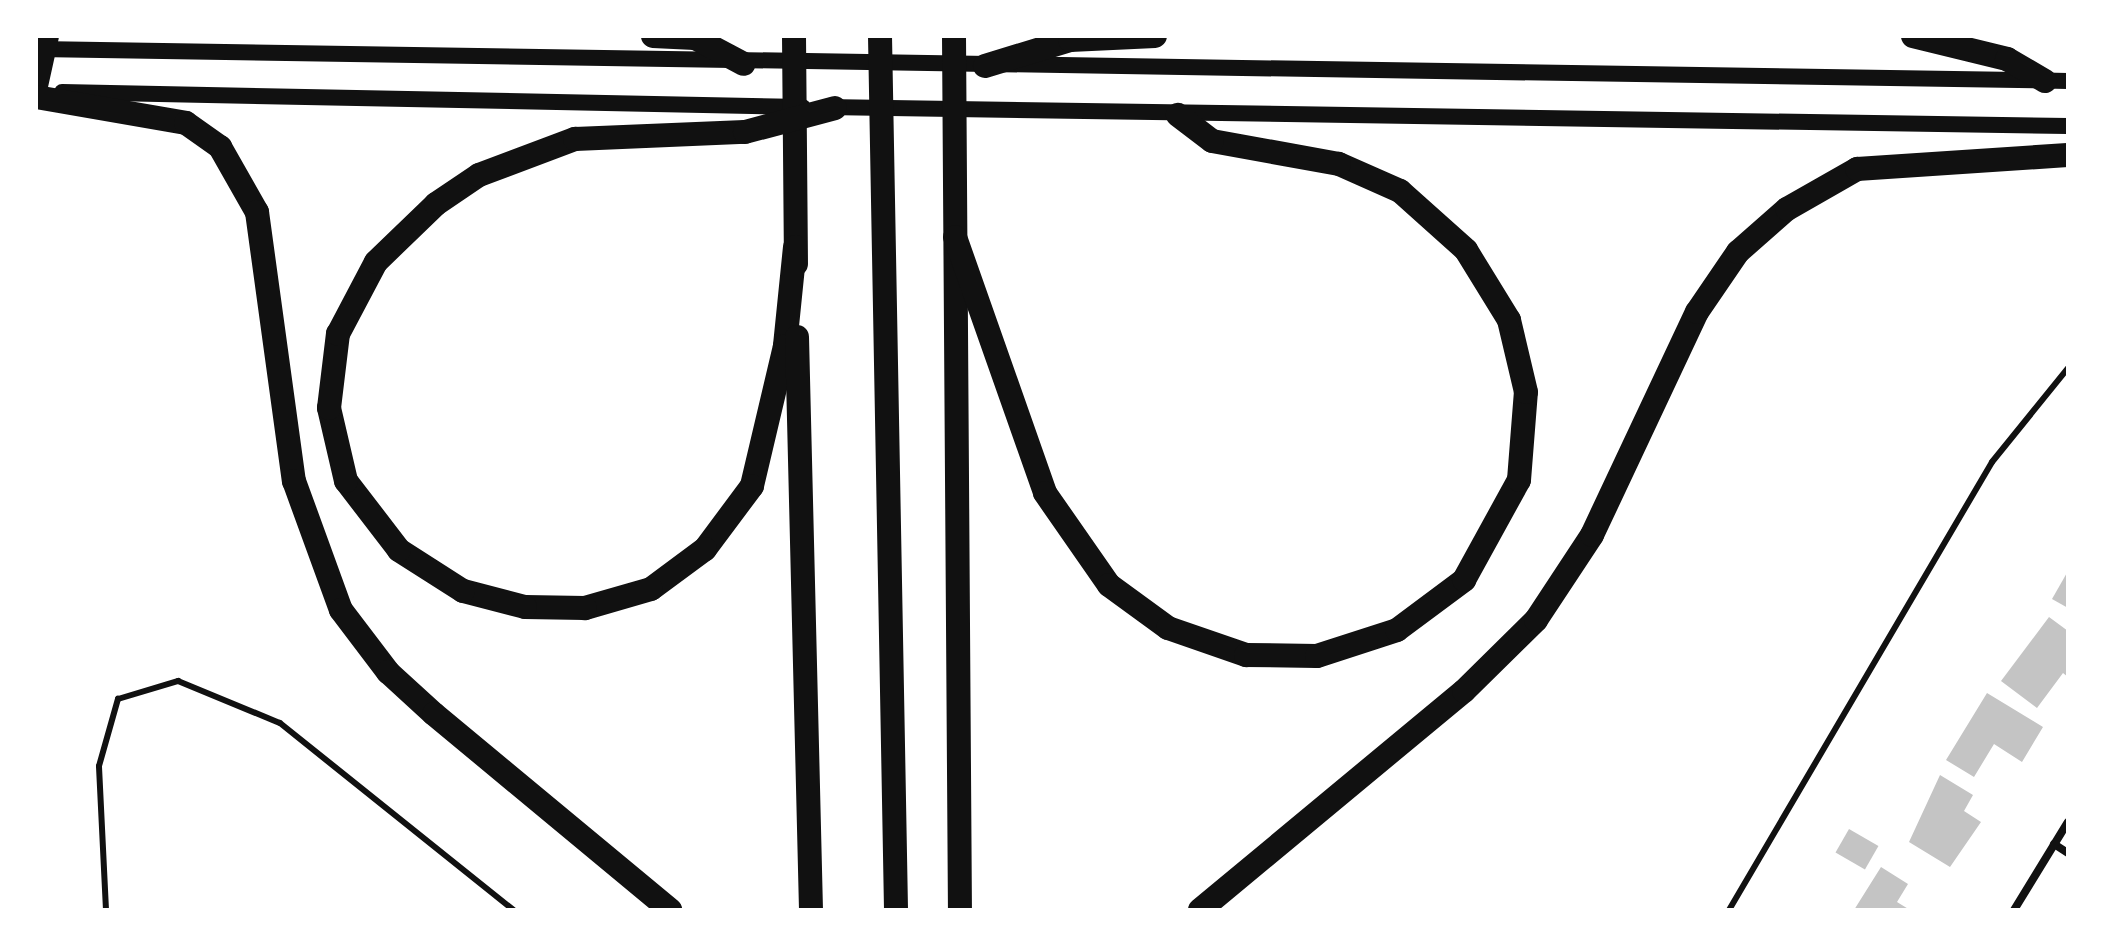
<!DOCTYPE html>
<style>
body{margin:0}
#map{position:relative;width:2104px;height:946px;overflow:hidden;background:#fff;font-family:Cabin,sans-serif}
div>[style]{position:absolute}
.building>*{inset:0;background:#c4c4c4;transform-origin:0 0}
.service>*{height:6px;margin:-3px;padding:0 3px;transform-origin:3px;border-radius:3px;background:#111}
.minor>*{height:8px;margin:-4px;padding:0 4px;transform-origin:4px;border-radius:4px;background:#111}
.secondary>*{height:16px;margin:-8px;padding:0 8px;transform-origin:8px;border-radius:8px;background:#111}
.motorway>*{height:24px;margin:-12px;padding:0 12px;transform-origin:12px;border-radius:12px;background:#111}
span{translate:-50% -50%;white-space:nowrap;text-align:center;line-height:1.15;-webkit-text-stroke:6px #fff;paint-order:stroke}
.frame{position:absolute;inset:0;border:38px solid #fff;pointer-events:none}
</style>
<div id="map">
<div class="building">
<div style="clip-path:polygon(2068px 571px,2068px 608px,2052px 599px)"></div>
<div style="clip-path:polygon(2049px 617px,2068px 631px,2068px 677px,2063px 673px,2037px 708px,2001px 681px)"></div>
<div style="clip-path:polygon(1987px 693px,2043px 727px,2022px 762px,1994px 744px,1974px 777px,1946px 760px)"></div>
<div style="clip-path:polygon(1940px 775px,1973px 795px,1964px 811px,1981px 822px,1950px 867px,1909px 842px)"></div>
<div style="left:1849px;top:829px;width:34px;height:27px;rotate:30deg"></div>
<div style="clip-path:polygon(1881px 867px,1908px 884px,1897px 902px,1910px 910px,1854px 910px)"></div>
</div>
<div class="service">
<div style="left:106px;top:910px;width:144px;rotate:-92.8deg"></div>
<div style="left:99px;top:766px;width:70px;rotate:-74.2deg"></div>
<div style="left:118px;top:699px;width:63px;rotate:-16.7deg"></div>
<div style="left:178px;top:681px;width:110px;rotate:22.4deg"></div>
<div style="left:280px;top:723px;width:299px;rotate:38.7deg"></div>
<div style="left:1729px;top:910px;width:519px;rotate:-59.58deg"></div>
<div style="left:1992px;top:462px;width:121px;rotate:-51deg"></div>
</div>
<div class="minor">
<div style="left:2054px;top:844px;width:17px;rotate:33deg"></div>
<div style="left:2014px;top:910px;width:103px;rotate:-58.5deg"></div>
</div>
<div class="secondary">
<div style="left:38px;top:49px;width:2030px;rotate:0.9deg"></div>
<div style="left:62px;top:92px;width:741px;rotate:1.16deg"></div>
<div style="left:826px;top:107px;width:1242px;rotate:0.88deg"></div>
</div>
<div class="motorway">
<div style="left:653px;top:36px;width:42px;rotate:2.7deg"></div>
<div style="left:695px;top:38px;width:55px;rotate:28deg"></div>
<div style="left:794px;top:36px;width:228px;rotate:89.5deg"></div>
<div style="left:880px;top:36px;width:874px;rotate:88.95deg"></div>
<div style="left:954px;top:36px;width:874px;rotate:89.61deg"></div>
<div style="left:1913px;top:36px;width:97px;rotate:13.7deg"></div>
<div style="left:2007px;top:59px;width:44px;rotate:30.1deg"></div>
<div style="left:985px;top:66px;width:89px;rotate:-17deg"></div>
<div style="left:1070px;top:40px;width:85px;rotate:-2.7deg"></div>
<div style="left:36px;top:86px;width:51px;rotate:-77.6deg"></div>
<div style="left:36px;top:97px;width:152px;rotate:9.8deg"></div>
<div style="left:186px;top:123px;width:42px;rotate:35.2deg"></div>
<div style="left:220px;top:147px;width:75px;rotate:60.4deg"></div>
<div style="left:257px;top:212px;width:272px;rotate:82.2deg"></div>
<div style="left:294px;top:481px;width:137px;rotate:70deg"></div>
<div style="left:341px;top:610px;width:78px;rotate:52.8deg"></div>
<div style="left:388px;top:672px;width:62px;rotate:42.4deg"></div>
<div style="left:434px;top:714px;width:307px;rotate:39.7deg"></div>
<div style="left:955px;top:237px;width:271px;rotate:70.6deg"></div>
<div style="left:1045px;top:493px;width:112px;rotate:55.2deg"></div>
<div style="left:1109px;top:585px;width:73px;rotate:36.1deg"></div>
<div style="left:1168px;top:628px;width:83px;rotate:19.1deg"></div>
<div style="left:1246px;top:655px;width:71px;rotate:0.8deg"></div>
<div style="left:1317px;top:656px;width:84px;rotate:-18deg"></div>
<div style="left:1397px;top:630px;width:84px;rotate:-36.7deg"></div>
<div style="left:1464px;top:580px;width:114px;rotate:-61.2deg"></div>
<div style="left:1519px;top:480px;width:88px;rotate:-85.5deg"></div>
<div style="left:1526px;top:392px;width:74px;rotate:-103.3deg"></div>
<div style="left:1509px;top:320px;width:82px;rotate:-121.6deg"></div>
<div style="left:1466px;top:250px;width:89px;rotate:-138.2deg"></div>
<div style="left:1400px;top:191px;width:67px;rotate:-156.1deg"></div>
<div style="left:1339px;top:164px;width:129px;rotate:-169.7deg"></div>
<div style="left:1212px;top:141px;width:43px;rotate:-142.6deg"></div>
<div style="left:795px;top:247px;width:100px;rotate:95.8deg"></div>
<div style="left:785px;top:346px;width:144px;rotate:103.3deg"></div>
<div style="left:752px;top:486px;width:79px;rotate:126.7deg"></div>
<div style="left:705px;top:549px;width:67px;rotate:143.5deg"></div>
<div style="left:651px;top:589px;width:69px;rotate:163.9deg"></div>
<div style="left:585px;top:608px;width:60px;rotate:-179deg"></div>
<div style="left:525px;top:607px;width:64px;rotate:-165.5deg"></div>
<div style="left:463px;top:591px;width:76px;rotate:-147.4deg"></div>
<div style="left:399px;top:550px;width:87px;rotate:-127.5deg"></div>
<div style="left:346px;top:481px;width:75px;rotate:-103.1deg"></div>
<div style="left:329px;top:408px;width:75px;rotate:-83.1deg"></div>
<div style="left:338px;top:334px;width:81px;rotate:-62.2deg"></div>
<div style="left:376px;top:262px;width:83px;rotate:-44deg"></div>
<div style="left:436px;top:204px;width:52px;rotate:-34deg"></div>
<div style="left:479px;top:175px;width:103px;rotate:-20.6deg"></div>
<div style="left:575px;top:139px;width:170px;rotate:-2.4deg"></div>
<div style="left:745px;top:132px;width:93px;rotate:-14.9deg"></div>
<div style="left:797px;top:337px;width:573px;rotate:88.6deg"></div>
<div style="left:1200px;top:910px;width:343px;rotate:-39.7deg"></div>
<div style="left:1464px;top:691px;width:101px;rotate:-44.6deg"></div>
<div style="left:1536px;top:620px;width:102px;rotate:-56.6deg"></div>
<div style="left:1592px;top:535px;width:246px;rotate:-64.8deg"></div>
<div style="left:1697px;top:312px;width:73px;rotate:-55.7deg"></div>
<div style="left:1738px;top:252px;width:65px;rotate:-41.3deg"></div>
<div style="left:1787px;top:209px;width:81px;rotate:-29.7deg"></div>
<div style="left:1857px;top:169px;width:211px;rotate:-3.8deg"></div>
</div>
<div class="frame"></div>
</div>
